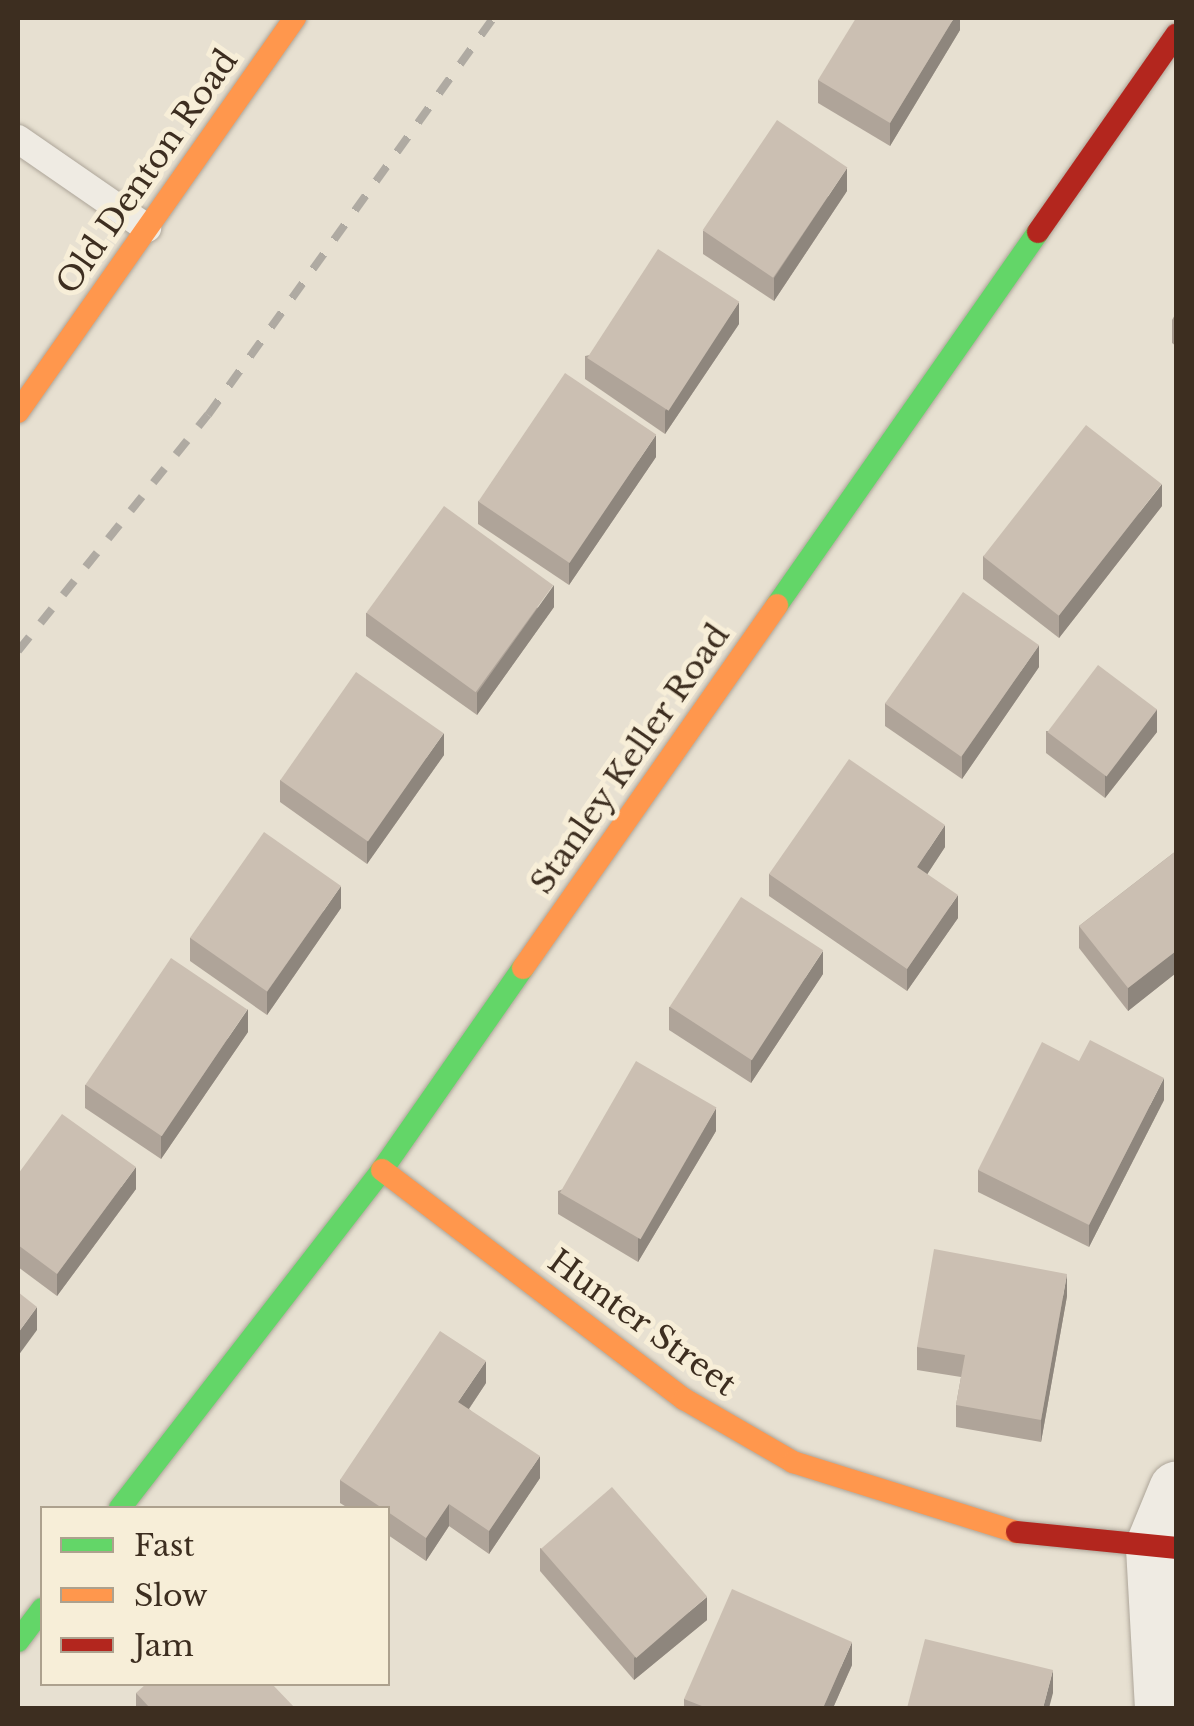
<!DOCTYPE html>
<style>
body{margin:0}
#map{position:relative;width:1194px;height:1726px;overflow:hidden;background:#e7e0d1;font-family:"Libre Baskerville",serif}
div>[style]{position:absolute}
.roads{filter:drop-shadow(0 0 2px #ada599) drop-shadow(0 0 2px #ada599)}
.lane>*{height:28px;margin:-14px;padding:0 14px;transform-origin:14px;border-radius:14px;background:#efebe3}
.street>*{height:55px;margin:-27.5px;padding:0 27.5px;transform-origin:27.5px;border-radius:27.5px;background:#efebe3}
.fast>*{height:22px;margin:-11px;padding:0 11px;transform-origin:11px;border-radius:11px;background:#63d668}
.slow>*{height:22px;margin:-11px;padding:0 11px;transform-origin:11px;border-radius:11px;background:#ff974d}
.jam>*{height:22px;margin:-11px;padding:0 11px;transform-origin:11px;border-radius:11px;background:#b3261e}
.rail>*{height:8px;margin-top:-4px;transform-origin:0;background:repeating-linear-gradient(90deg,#afaaa2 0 18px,transparent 0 36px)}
.wall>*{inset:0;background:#afa499}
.shaded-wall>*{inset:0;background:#8e867d}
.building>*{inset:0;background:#cbbfb2;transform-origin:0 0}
span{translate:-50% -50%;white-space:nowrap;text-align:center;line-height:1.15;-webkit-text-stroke:10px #f7eed8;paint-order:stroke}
.street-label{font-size:32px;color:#3d2e20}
.frame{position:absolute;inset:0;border:20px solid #3d2e20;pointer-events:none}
.legend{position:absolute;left:40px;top:1506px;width:350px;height:180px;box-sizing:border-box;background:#f7eed8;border:2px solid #ada18e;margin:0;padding:12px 18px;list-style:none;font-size:30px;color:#3d2e20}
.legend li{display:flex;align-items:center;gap:20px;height:50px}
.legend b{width:50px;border:2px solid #ada18e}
</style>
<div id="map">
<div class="roads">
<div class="lane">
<div style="left:18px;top:139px;width:157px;rotate:34.6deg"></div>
</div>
<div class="street">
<div style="left:1162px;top:1708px;width:163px;rotate:-93.2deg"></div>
<div style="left:1153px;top:1545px;width:61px;rotate:-67.7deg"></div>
</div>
<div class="fast">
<div style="left:777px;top:605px;width:455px;rotate:-55deg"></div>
<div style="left:120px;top:1508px;width:428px;rotate:-52.2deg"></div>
<div style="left:382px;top:1170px;width:246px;rotate:-55.1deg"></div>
<div style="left:18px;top:1641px;width:40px;rotate:-53deg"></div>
</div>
<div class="slow">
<div style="left:18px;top:412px;width:482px;rotate:-54.9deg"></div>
<div style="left:523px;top:968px;width:443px;rotate:-55deg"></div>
<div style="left:382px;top:1170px;width:379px;rotate:37.2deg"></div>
<div style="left:684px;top:1399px;width:126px;rotate:30deg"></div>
<div style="left:793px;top:1462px;width:235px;rotate:17.4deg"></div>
</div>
<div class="jam">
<div style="left:1038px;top:232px;width:241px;rotate:-55deg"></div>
<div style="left:1017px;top:1532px;width:160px;rotate:5.7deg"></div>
</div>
</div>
<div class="rail">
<div style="left:18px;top:651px;width:303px;rotate:-51.2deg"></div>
<div style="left:208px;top:415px;width:489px;rotate:-54.3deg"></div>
</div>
<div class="wall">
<div style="clip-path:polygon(960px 18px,960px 30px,890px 146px,818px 103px,818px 80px)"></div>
<div style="clip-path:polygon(847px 191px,774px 301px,703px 254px,703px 231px)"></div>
<div style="clip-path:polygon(1176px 313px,1176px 346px,1172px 343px,1172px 320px)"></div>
<div style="clip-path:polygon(739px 324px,665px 434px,585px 379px,585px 356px)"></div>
<div style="clip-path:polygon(656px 457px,569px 585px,478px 524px,478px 501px)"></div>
<div style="clip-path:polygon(1162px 506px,1059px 638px,983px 579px,983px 556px)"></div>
<div style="clip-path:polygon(554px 607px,477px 715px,366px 636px,366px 613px)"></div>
<div style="clip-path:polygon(1039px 667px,962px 779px,885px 726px,885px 703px)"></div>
<div style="clip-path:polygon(1046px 731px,1157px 732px,1105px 798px,1046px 753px)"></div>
<div style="clip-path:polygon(444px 755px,367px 864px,280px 802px,280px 780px)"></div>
<div style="clip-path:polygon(945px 847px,927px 874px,958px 918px,907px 991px,769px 896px,769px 874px)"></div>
<div style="clip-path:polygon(1176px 851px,1176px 973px,1128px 1011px,1079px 948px,1079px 926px)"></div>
<div style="clip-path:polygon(341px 908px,267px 1015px,190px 961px,190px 938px)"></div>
<div style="clip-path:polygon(823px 974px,751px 1083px,669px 1030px,669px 1007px)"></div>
<div style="clip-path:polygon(248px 1032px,161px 1159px,85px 1108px,85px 1085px)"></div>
<div style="clip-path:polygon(1164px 1100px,1089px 1247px,978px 1192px,978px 1170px)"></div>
<div style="clip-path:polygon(716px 1131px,638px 1262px,558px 1214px,558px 1191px)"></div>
<div style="clip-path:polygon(18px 1174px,136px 1189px,57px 1296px,18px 1267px)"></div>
<div style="clip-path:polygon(1067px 1296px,1041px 1442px,956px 1427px,956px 1405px,961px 1377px,917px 1370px,917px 1347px)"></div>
<div style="clip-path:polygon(486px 1383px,469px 1409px,540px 1478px,489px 1554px,449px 1526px,426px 1561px,388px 1535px,388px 1508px,348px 1508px,340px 1503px,340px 1480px)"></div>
<div style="clip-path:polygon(540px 1548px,707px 1620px,634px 1680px,540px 1571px)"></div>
<div style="clip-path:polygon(852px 1665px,833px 1708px,684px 1708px,684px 1699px)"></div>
<div style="clip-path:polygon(136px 1693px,295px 1708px,136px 1708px)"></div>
</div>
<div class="shaded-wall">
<div style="clip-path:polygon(954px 18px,960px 18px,960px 30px,890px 146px,890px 123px)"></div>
<div style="clip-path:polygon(847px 168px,847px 191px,774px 301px,774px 278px)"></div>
<div style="clip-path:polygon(739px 302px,739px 324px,665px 434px,665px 411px)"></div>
<div style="clip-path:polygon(656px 435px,656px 457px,569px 585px,569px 562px)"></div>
<div style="clip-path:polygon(1162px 484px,1162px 506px,1059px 638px,1059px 615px)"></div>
<div style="clip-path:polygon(554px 585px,554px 607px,477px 715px,477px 693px)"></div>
<div style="clip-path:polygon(1039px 645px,1039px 667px,962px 779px,962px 756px)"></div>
<div style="clip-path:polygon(1157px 709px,1157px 732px,1105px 798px,1105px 776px)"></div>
<div style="clip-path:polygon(444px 733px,444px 755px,367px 864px,367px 841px)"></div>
<div style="clip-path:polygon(945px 825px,945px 847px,917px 890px,917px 867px)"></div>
<div style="clip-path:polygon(341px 886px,341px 908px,267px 1015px,267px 992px)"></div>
<div style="clip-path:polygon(958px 895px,958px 918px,907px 991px,907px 969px)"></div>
<div style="clip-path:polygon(823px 951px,823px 974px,751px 1083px,751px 1060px)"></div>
<div style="clip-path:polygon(1176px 951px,1176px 973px,1128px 1011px,1128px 988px)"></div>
<div style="clip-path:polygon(248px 1009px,248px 1032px,161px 1159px,161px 1136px)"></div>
<div style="clip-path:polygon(1164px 1078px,1164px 1100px,1089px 1247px,1089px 1225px)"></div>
<div style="clip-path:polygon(716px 1108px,716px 1131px,638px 1262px,638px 1239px)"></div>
<div style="clip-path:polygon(136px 1167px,136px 1189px,57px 1296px,57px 1274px)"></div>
<div style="clip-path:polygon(1067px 1274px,1067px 1296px,1041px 1442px,1041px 1420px)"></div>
<div style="clip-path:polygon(37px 1307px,37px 1330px,18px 1356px,18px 1333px)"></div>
<div style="clip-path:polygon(486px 1361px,486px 1383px,458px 1425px,458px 1402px)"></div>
<div style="clip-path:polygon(540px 1456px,540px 1478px,489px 1554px,489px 1531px)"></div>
<div style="clip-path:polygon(449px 1504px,449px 1526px,426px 1561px,426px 1538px)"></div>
<div style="clip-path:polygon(707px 1597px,707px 1620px,634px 1680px,634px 1658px)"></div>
<div style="clip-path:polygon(852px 1642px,852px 1665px,833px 1708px,823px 1708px)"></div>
<div style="clip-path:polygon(1053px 1670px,1053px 1693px,1049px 1708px,1043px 1708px)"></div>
</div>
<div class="building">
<div style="clip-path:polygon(856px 18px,954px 18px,890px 123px,818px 80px)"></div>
<div style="left:777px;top:120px;width:85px;height:133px;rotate:34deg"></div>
<div style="left:658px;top:249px;width:97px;height:130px;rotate:33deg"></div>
<div style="left:565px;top:373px;width:110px;height:155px;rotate:34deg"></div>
<div style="left:1086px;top:425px;width:96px;height:167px;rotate:38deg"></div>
<div style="left:444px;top:506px;width:135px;height:132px;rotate:36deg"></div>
<div style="left:963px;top:592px;width:93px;height:136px;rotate:35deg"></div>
<div style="left:1098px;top:665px;width:74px;height:84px;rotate:37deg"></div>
<div style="left:356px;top:672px;width:107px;height:132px;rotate:35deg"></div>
<div style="clip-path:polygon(849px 759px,945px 825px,917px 867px,958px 895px,907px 969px,769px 874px)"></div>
<div style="left:264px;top:832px;width:94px;height:129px;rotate:35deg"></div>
<div style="clip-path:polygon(1176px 851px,1176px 951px,1128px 988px,1079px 926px)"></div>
<div style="left:741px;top:897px;width:98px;height:131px;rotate:33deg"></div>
<div style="left:171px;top:958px;width:92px;height:153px;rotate:34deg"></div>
<div style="clip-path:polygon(1090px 1040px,1164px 1078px,1089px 1225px,978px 1170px,1042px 1042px,1079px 1061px)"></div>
<div style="left:636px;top:1061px;width:93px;height:152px;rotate:30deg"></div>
<div style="clip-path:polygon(62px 1114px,136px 1167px,57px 1274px,18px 1245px,18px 1174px)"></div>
<div style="clip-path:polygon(934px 1249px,1067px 1274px,1041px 1420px,956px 1405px,965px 1355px,917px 1347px)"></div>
<div style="clip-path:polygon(18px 1292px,37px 1307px,18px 1333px)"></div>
<div style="clip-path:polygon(440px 1331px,486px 1361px,458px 1402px,540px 1456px,489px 1531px,449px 1504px,426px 1538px,388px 1512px,388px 1508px,382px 1508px,340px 1480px)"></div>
<div style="left:612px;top:1487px;width:145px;height:94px;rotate:49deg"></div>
<div style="clip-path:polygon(732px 1589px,852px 1642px,823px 1708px,707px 1708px,684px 1699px)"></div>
<div style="clip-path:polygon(925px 1639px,1053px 1670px,1043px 1708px,907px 1708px)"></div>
<div style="clip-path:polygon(146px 1684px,272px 1684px,295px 1708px,150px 1708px,136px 1693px)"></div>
</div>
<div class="street-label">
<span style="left:147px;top:172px;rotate:-55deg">Old Denton Road</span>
<span style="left:630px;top:759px;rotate:-55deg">Stanley Keller Road</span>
<span style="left:642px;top:1323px;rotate:36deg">Hunter Street</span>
</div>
<div class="frame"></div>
<ul class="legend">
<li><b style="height:12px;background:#63d668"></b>Fast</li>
<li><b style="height:12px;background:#ff974d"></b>Slow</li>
<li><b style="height:12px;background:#b3261e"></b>Jam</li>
</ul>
</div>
